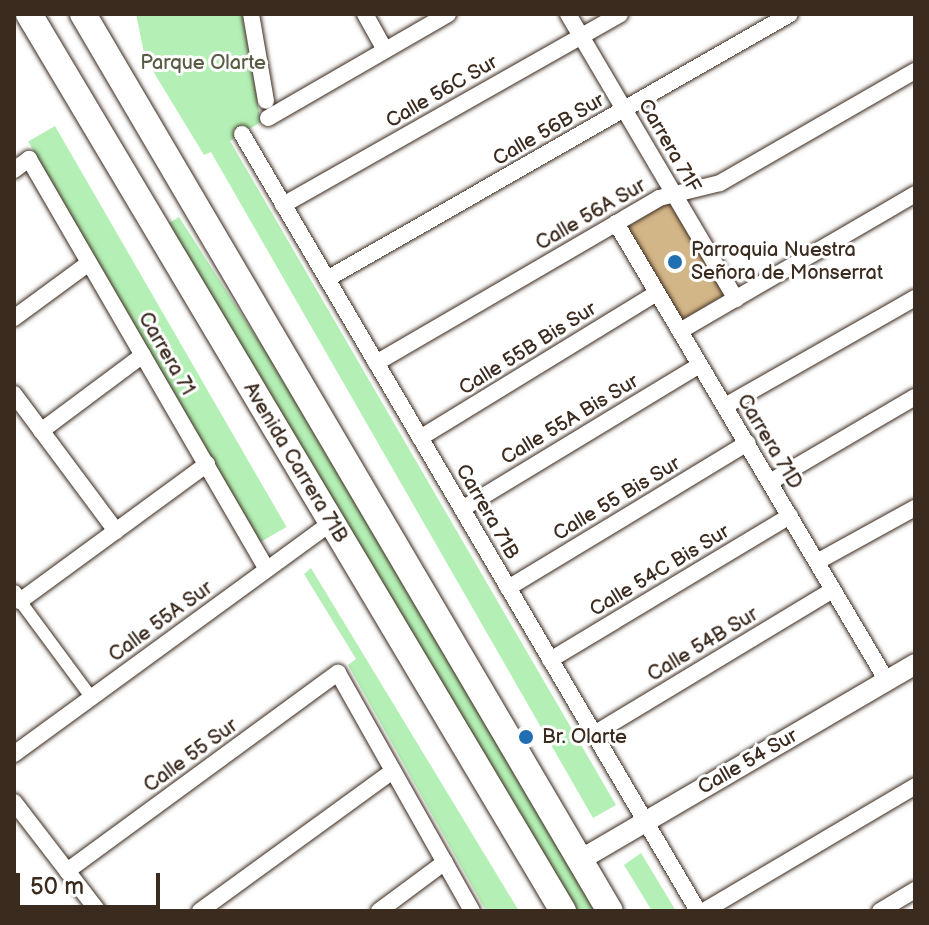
<!DOCTYPE html>
<meta charset="utf-8">
<style>
body{margin:0}
#map{position:relative;width:929px;height:925px;overflow:hidden;background:#fff;font-family:"Balsamiq Sans",sans-serif}
div>[style]{position:absolute}
.green>*{inset:0;background:#b4f0b5;transform-origin:0 0}
.building>*{inset:0;background:#d3b687;transform-origin:0 0}
.roads{filter:drop-shadow(0 0 2px #3b2a1e) drop-shadow(0 0 2px #3b2a1e)}
.pedestrian>*{height:12px;margin:-6px;padding:0 6px;transform-origin:6px;border-radius:6px;background:#fff}
.minor>*{height:16px;margin:-8px;padding:0 8px;transform-origin:8px;border-radius:8px;background:#fff}
.tertiary>*{height:20px;margin:-10px;padding:0 10px;transform-origin:10px;border-radius:10px;background:#fff}
.primary>*{height:26px;margin:-13px;padding:0 13px;transform-origin:13px;border-radius:13px;background:#fff}
.dots>*{width:22px;height:22px;translate:-50% -50%;box-sizing:border-box;border:4px solid #fff;border-radius:50%}
span{translate:-50% -50%;white-space:nowrap;text-align:center;line-height:1.15;-webkit-text-stroke:6px #fff;paint-order:stroke}
.park-label{font-size:20px;color:#595c44}
.street-label{font-size:20px;color:#3b2a1e}
.poi-label{font-size:20px;color:#3b2a1e}
.left{translate:0 -50%;text-align:left}
.frame{position:absolute;inset:0;border:16px solid #3b2a1e;pointer-events:none}
.scale{position:absolute;left:16px;top:873px;width:144px;height:36px;box-sizing:border-box;border:4px solid #3b2a1e;border-top:0;padding-left:10px;font-size:24px;line-height:28px;white-space:nowrap;color:#3b2a1e;-webkit-text-stroke:6px #fff;paint-order:stroke}
</style>
<div id="map">
<div class="green">
<div style="clip-path:polygon(136px 14px,242px 14px,261px 122px,230px 141px,616px 805px,593px 818px,211px 152px,204px 155px,145px 58px)"></div>
<div style="left:55px;top:126px;width:463px;height:31px;rotate:60deg"></div>
<div style="clip-path:polygon(179px 217px,267px 354px,595px 911px,575px 911px,523px 826px,169px 223px)"></div>
<div style="clip-path:polygon(311px 568px,519px 911px,486px 911px,348px 665px,356px 659px,304px 574px)"></div>
<div style="clip-path:polygon(641px 853px,676px 911px,652px 911px,624px 865px)"></div>
</div>
<div class="building">
<div style="left:669px;top:202px;width:108px;height:51px;rotate:59deg"></div>
</div>
<div class="roads">
<div class="pedestrian">
<div style="left:20px;top:601px;width:119px;rotate:53.5deg"></div>
</div>
<div class="minor">
<div style="left:251px;top:14px;width:88px;rotate:80.2deg"></div>
<div style="left:365px;top:14px;width:41px;rotate:60.9deg"></div>
<div style="left:568px;top:14px;width:331px;rotate:59.5deg"></div>
<div style="left:268px;top:118px;width:208px;rotate:-30deg"></div>
<div style="left:242px;top:134px;width:901px;rotate:59.59deg"></div>
<div style="left:14px;top:170px;width:19px;rotate:-36deg"></div>
<div style="left:29px;top:159px;width:474px;rotate:59.9deg"></div>
<div style="left:283px;top:205px;width:387px;rotate:-29.5deg"></div>
<div style="left:616px;top:223px;width:532px;rotate:59.39deg"></div>
<div style="left:327px;top:279px;width:533px;rotate:-29.78deg"></div>
<div style="left:14px;top:318px;width:93px;rotate:-36.3deg"></div>
<div style="left:680px;top:331px;width:272px;rotate:-30.2deg"></div>
<div style="left:376px;top:363px;width:328px;rotate:-30.2deg"></div>
<div style="left:659px;top:198px;width:63px;rotate:-13.8deg"></div>
<div style="left:720px;top:183px;width:225px;rotate:-29.9deg"></div>
<div style="left:14px;top:394px;width:171px;rotate:53.3deg"></div>
<div style="left:725px;top:406px;width:219px;rotate:-29.6deg"></div>
<div style="left:41px;top:431px;width:127px;rotate:-36.7deg"></div>
<div style="left:420px;top:438px;width:278px;rotate:-31.5deg"></div>
<div style="left:770px;top:482px;width:168px;rotate:-30.4deg"></div>
<div style="left:462px;top:509px;width:278px;rotate:-31.2deg"></div>
<div style="left:817px;top:562px;width:112px;rotate:-28.9deg"></div>
<div style="left:508px;top:588px;width:280px;rotate:-31.2deg"></div>
<div style="left:14px;top:593px;width:10px;rotate:53deg"></div>
<div style="left:20px;top:601px;width:232px;rotate:-36.2deg"></div>
<div style="left:550px;top:660px;width:280px;rotate:-31deg"></div>
<div style="left:594px;top:734px;width:279px;rotate:-31.1deg"></div>
<div style="left:14px;top:754px;width:392px;rotate:-36.1deg"></div>
<div style="left:14px;top:802px;width:138px;rotate:52.4deg"></div>
<div style="left:67px;top:871px;width:336px;rotate:-36.2deg"></div>
<div style="left:338px;top:673px;width:273px;rotate:60.6deg"></div>
<div style="left:200px;top:911px;width:238px;rotate:-36deg"></div>
<div style="left:379px;top:911px;width:82px;rotate:-36.6deg"></div>
<div style="left:704px;top:911px;width:245px;rotate:-30.6deg"></div>
<div style="left:880px;top:911px;width:41px;rotate:-31deg"></div>
</div>
<div class="tertiary">
<div style="left:580px;top:860px;width:388px;rotate:-30.3deg"></div>
</div>
<div class="primary">
<div style="left:29px;top:14px;width:1044px;rotate:59.23deg"></div>
<div style="left:83px;top:14px;width:1040px;rotate:59.57deg"></div>
</div>
</div>
<div class="dots">
<div style="left:675px;top:262px;background:#1f6fb2"></div>
<div style="left:526px;top:737px;background:#1f6fb2"></div>
</div>
<div class="park-label">
<span style="left:203px;top:63px">Parque Olarte</span>
</div>
<div class="street-label">
<span style="left:442px;top:92px;rotate:-30deg">Calle 56C Sur</span>
<span style="left:549px;top:130px;rotate:-30deg">Calle 56B Sur</span>
<span style="left:669px;top:146px;rotate:60deg">Carrera 71F</span>
<span style="left:591px;top:215px;rotate:-30deg">Calle 56A Sur</span>
<span style="left:528px;top:349px;rotate:-32deg">Calle 55B Bis Sur</span>
<span style="left:166px;top:354px;rotate:60deg">Carrera 71</span>
<span style="left:570px;top:420px;rotate:-31deg">Calle 55A Bis Sur</span>
<span style="left:769px;top:442px;rotate:59deg">Carrera 71D</span>
<span style="left:295px;top:463px;rotate:59deg">Avenida Carrera 71B</span>
<span style="left:617px;top:499px;rotate:-31deg">Calle 55 Bis Sur</span>
<span style="left:487px;top:512px;rotate:60deg">Carrera 71B</span>
<span style="left:660px;top:571px;rotate:-31deg">Calle 54C Bis Sur</span>
<span style="left:161px;top:622px;rotate:-36deg">Calle 55A Sur</span>
<span style="left:703px;top:645px;rotate:-31deg">Calle 54B Sur</span>
<span style="left:191px;top:756px;rotate:-36deg">Calle 55 Sur</span>
<span style="left:748px;top:762px;rotate:-30deg">Calle 54 Sur</span>
</div>
<div class="poi-label">
<span class="left" style="left:691px;top:262px">Parroquia Nuestra<br>Señora de Monserrat</span>
<span class="left" style="left:542px;top:737px">Br. Olarte</span>
</div>
<div class="frame"></div>
<div class="scale">50 m</div>
</div>
